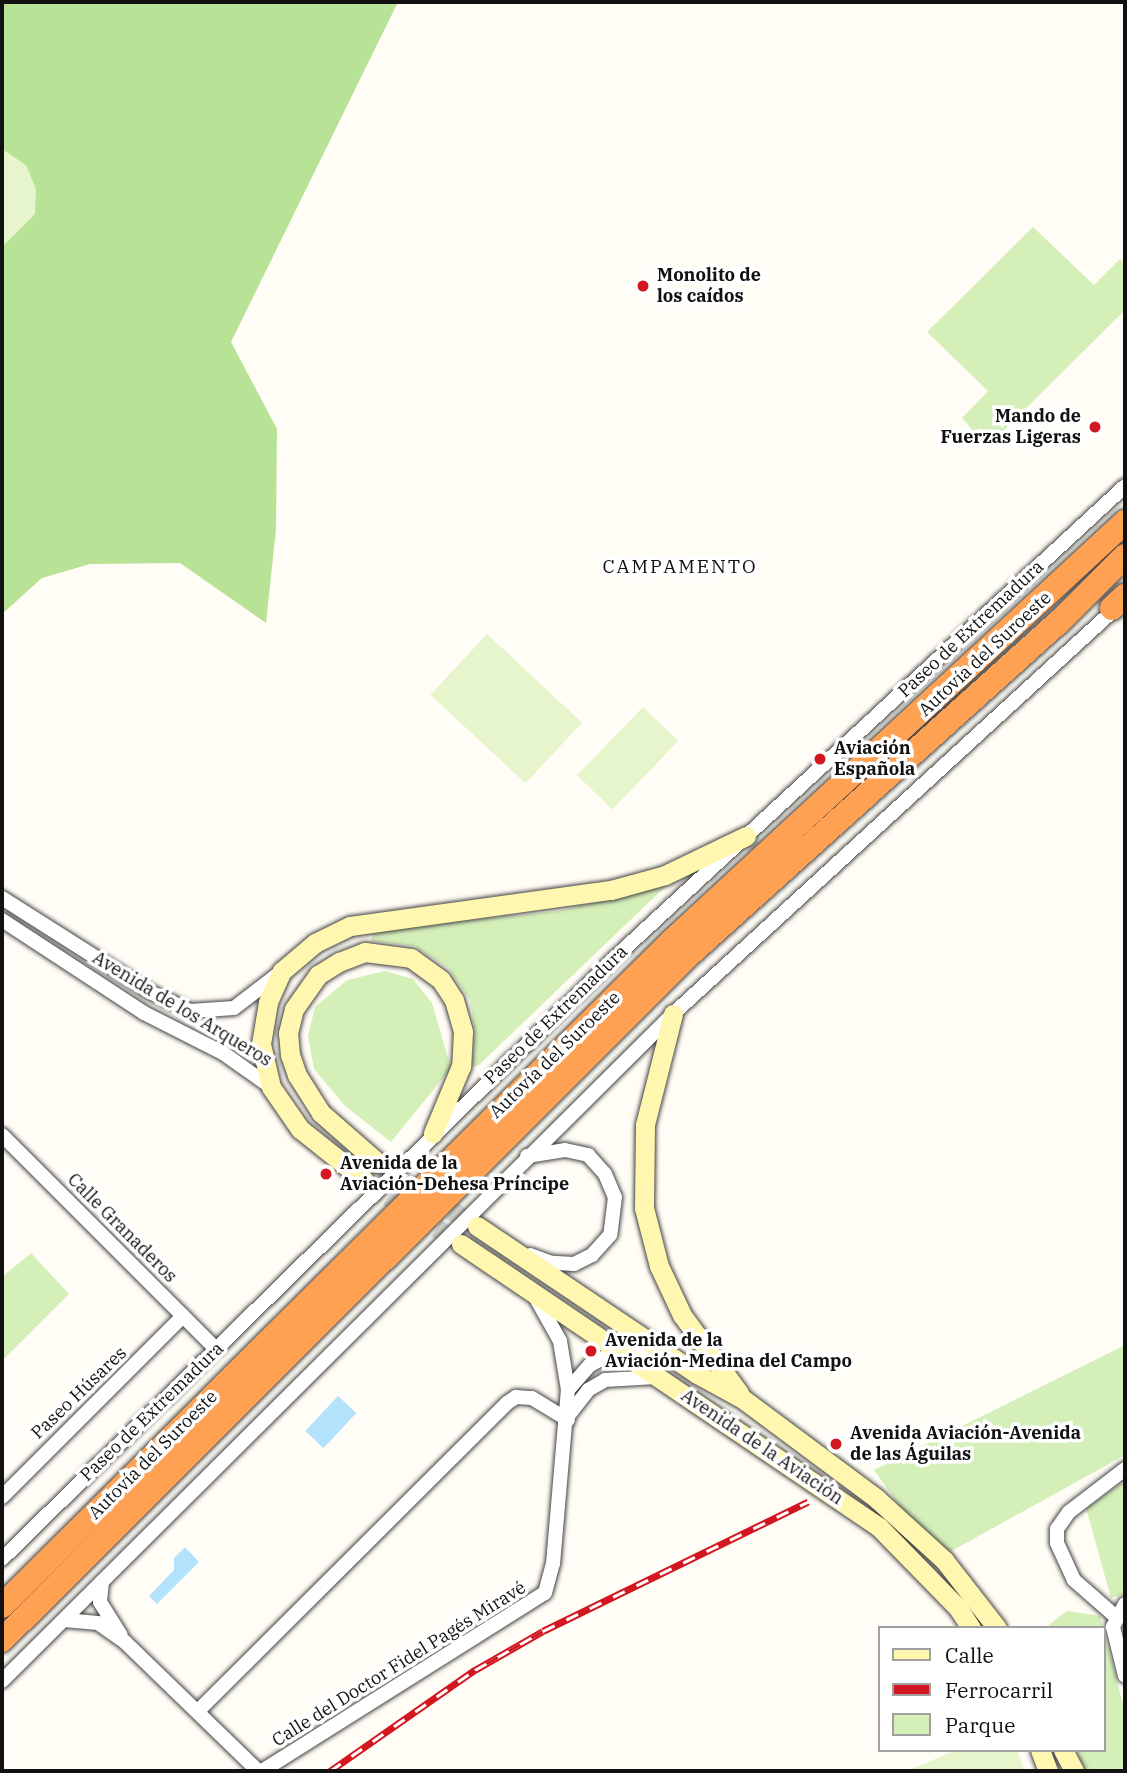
<!DOCTYPE html>
<meta charset="utf-8">
<style>
body{margin:0}
#map{position:relative;width:1127px;height:1773px;overflow:hidden;background:#fffdf5;font-family:"IBM Plex Serif",serif}
div>[style]{position:absolute}
.green>*{inset:0;background:#d5efb9}
.forest>*{inset:0;background:#b8e296}
.pitch>*{inset:0;background:#e7f5cc;transform-origin:0 0}
.water>*{inset:0;background:#b3e2fd;transform-origin:0 0}
.secondary-tunnel>*{height:19px;margin-top:-9.5px;transform-origin:0;background:repeating-linear-gradient(90deg,#dbdad3 0 19px,transparent 0 29px)}
.roads{filter:drop-shadow(0 0 2px #444) drop-shadow(0 0 2px #444)}
.street>*{height:14px;margin:-7px;padding:0 7px;transform-origin:7px;border-radius:7px;background:#fff}
.secondary>*{height:19px;margin:-9.5px;padding:0 9.5px;transform-origin:9.5px;border-radius:9.5px;background:#fff6b0}
.highway>*{height:24px;margin:-12px;padding:0 12px;transform-origin:12px;border-radius:12px;background:#ffa153}
.rail>*{height:7px;margin-top:-3.5px;transform-origin:0;background:repeating-linear-gradient(90deg,#fff 0 13px,#d31721 0 26px);box-sizing:border-box;border-block:2px solid #d31721}
.dots>*{width:19px;height:19px;translate:-50% -50%;box-sizing:border-box;border:4px solid #fff;border-radius:50%}
span{translate:-50% -50%;white-space:nowrap;text-align:center;line-height:1.15;-webkit-text-stroke:7px #fff;paint-order:stroke}
.poi-label{font-size:18px;color:#111;font-weight:700}
.left{translate:0 -50%;text-align:left}
.right{translate:-100% -50%;text-align:right}
.street-label{font-size:18px;color:#111}
.neighbourhood-label{font-size:19px;color:#111;letter-spacing:2px}
.frame{position:absolute;inset:0;border:4px solid #111;pointer-events:none}
.legend{position:absolute;left:878px;top:1626px;width:228px;height:126px;box-sizing:border-box;background:#fff;border:2px solid #a0a0a0;margin:0;padding:9px 12px;list-style:none;font-size:21px;color:#111}
.legend li{display:flex;align-items:center;gap:14px;height:35px}
.legend b{width:35px;border:2px solid #a0a0a0}
</style>
<div id="map">
<div class="green">
<div style="clip-path:polygon(1033px 227px,1094px 285px,1120px 259px,1125px 264px,1125px 310px,987px 447px,962px 418px,988px 391px,927px 332px)"></div>
<div style="clip-path:polygon(668px 884px,479px 1065px,472px 1067px,475px 1032px,470px 1000px,448px 968px,414px 946px,371px 941px,374px 930px,559px 911px)"></div>
<div style="clip-path:polygon(385px 971px,413px 979px,432px 1003px,451px 1068px,391px 1142px,345px 1106px,314px 1069px,308px 1036px,315px 1007px,347px 980px)"></div>
<div style="clip-path:polygon(31px 1253px,69px 1294px,2px 1361px,2px 1277px)"></div>
<div style="clip-path:polygon(1125px 1345px,1125px 1455px,937px 1559px,874px 1470px)"></div>
<div style="clip-path:polygon(1125px 1481px,1125px 1594px,1111px 1598px,1086px 1508px)"></div>
<div style="clip-path:polygon(1067px 1611px,1100px 1616px,1103px 1628px,1045px 1628px)"></div>
<div style="clip-path:polygon(1104px 1632px,1125px 1712px,1125px 1771px,1084px 1771px,1077px 1750px,1104px 1750px)"></div>
</div>
<div class="forest">
<div style="clip-path:polygon(2px 2px,398px 2px,231px 342px,277px 429px,276px 529px,266px 623px,180px 563px,90px 564px,42px 578px,2px 614px)"></div>
</div>
<div class="pitch">
<div style="clip-path:polygon(2px 149px,26px 165px,36px 189px,35px 214px,2px 247px)"></div>
<div style="left:487px;top:634px;width:130px;height:83px;rotate:43deg"></div>
<div style="left:643px;top:707px;width:49px;height:95px;rotate:44deg"></div>
<div style="clip-path:polygon(957px 1750px,1017px 1750px,1025px 1771px,906px 1771px)"></div>
</div>
<div class="water">
<div style="left:338px;top:1396px;width:25px;height:48px;rotate:43deg"></div>
<div style="clip-path:polygon(185px 1547px,199px 1562px,157px 1604px,149px 1596px,174px 1570px,174px 1558px)"></div>
</div>
<div class="secondary-tunnel">
<div style="left:378px;top:1163px;width:117px;rotate:32.5deg"></div>
<div style="left:364px;top:1180px;width:116px;rotate:33.4deg"></div>
</div>
<div class="roads">
<div class="street">
<div style="left:2px;top:898px;width:175px;rotate:32.4deg"></div>
<div style="left:150px;top:992px;width:44px;rotate:25.4deg"></div>
<div style="left:190px;top:1011px;width:44px;rotate:-3.9deg"></div>
<div style="left:234px;top:1008px;width:59px;rotate:-37.5deg"></div>
<div style="left:2px;top:920px;width:170px;rotate:33.2deg"></div>
<div style="left:144px;top:1013px;width:89px;rotate:26.9deg"></div>
<div style="left:223px;top:1053px;width:59px;rotate:35.3deg"></div>
<div style="left:2px;top:1135px;width:303px;rotate:45deg"></div>
<div style="left:527px;top:1156px;width:38px;rotate:-9deg"></div>
<div style="left:565px;top:1150px;width:24px;rotate:12deg"></div>
<div style="left:588px;top:1155px;width:25px;rotate:48deg"></div>
<div style="left:605px;top:1174px;width:25px;rotate:67deg"></div>
<div style="left:615px;top:1197px;width:38px;rotate:97deg"></div>
<div style="left:610px;top:1235px;width:27px;rotate:132deg"></div>
<div style="left:592px;top:1255px;width:20px;rotate:153deg"></div>
<div style="left:574px;top:1264px;width:22px;rotate:-177deg"></div>
<div style="left:552px;top:1263px;width:23px;rotate:-160deg"></div>
<div style="left:568px;top:1390px;width:33px;rotate:-49deg"></div>
<div style="left:590px;top:1365px;width:19px;rotate:-28deg"></div>
<div style="left:607px;top:1356px;width:55px;rotate:-4.2deg"></div>
<div style="left:568px;top:1416px;width:33px;rotate:-52deg"></div>
<div style="left:588px;top:1390px;width:20px;rotate:-30deg"></div>
<div style="left:605px;top:1380px;width:51px;rotate:-3.4deg"></div>
<div style="left:2px;top:1497px;width:256px;rotate:-45deg"></div>
<div style="left:2px;top:1559px;width:868px;rotate:-44.44deg"></div>
<div style="left:622px;top:951px;width:685px;rotate:-42.75deg"></div>
<div style="left:102px;top:1582px;width:20px;rotate:96deg"></div>
<div style="left:100px;top:1602px;width:39px;rotate:58deg"></div>
<div style="left:1125px;top:1604px;width:26px;rotate:118deg"></div>
<div style="left:1113px;top:1627px;width:50px;rotate:76.2deg"></div>
<div style="left:1115px;top:1616px;width:55px;rotate:-138.7deg"></div>
<div style="left:1074px;top:1580px;width:41px;rotate:-114.7deg"></div>
<div style="left:1057px;top:1543px;width:14px;rotate:-90deg"></div>
<div style="left:1057px;top:1529px;width:21px;rotate:-55deg"></div>
<div style="left:1069px;top:1512px;width:71px;rotate:-37.5deg"></div>
<div style="left:64px;top:1620px;width:34px;rotate:5deg"></div>
<div style="left:98px;top:1623px;width:33px;rotate:35deg"></div>
<div style="left:125px;top:1642px;width:185px;rotate:44.1deg"></div>
<div style="left:2px;top:1681px;width:946px;rotate:-44.83deg"></div>
<div style="left:673px;top:1014px;width:602px;rotate:-42.51deg"></div>
<div style="left:198px;top:1711px;width:436px;rotate:-44.9deg"></div>
<div style="left:507px;top:1403px;width:11px;rotate:-34deg"></div>
<div style="left:516px;top:1397px;width:16px;rotate:4deg"></div>
<div style="left:532px;top:1398px;width:42px;rotate:31.4deg"></div>
<div style="left:262px;top:1771px;width:334px;rotate:-32.2deg"></div>
<div style="left:545px;top:1593px;width:30px;rotate:-75deg"></div>
<div style="left:553px;top:1564px;width:175px;rotate:-85.1deg"></div>
<div style="left:568px;top:1390px;width:50px;rotate:-99.3deg"></div>
<div style="left:560px;top:1341px;width:49px;rotate:-119.2deg"></div>
</div>
<div class="secondary">
<div style="left:673px;top:1014px;width:114px;rotate:104.2deg"></div>
<div style="left:645px;top:1125px;width:83px;rotate:90.7deg"></div>
<div style="left:644px;top:1208px;width:60px;rotate:75.5deg"></div>
<div style="left:659px;top:1266px;width:54px;rotate:64.9deg"></div>
<div style="left:682px;top:1315px;width:97px;rotate:53.8deg"></div>
<div style="left:378px;top:1163px;width:76px;rotate:-138.7deg"></div>
<div style="left:321px;top:1113px;width:45px;rotate:-122.3deg"></div>
<div style="left:297px;top:1075px;width:21px;rotate:-109deg"></div>
<div style="left:290px;top:1055px;width:22px;rotate:-95deg"></div>
<div style="left:288px;top:1033px;width:25px;rotate:-76deg"></div>
<div style="left:294px;top:1009px;width:42px;rotate:-54.8deg"></div>
<div style="left:318px;top:975px;width:25px;rotate:-32deg"></div>
<div style="left:339px;top:962px;width:28px;rotate:-21deg"></div>
<div style="left:365px;top:952px;width:46px;rotate:7.4deg"></div>
<div style="left:411px;top:958px;width:37px;rotate:36deg"></div>
<div style="left:441px;top:980px;width:24px;rotate:57deg"></div>
<div style="left:454px;top:1000px;width:33px;rotate:74deg"></div>
<div style="left:463px;top:1032px;width:34px;rotate:93deg"></div>
<div style="left:461px;top:1066px;width:73px;rotate:112.7deg"></div>
<div style="left:364px;top:1180px;width:82px;rotate:-141.4deg"></div>
<div style="left:300px;top:1129px;width:51px;rotate:-124.6deg"></div>
<div style="left:271px;top:1087px;width:44px;rotate:-103.1deg"></div>
<div style="left:261px;top:1044px;width:43px;rotate:-80.5deg"></div>
<div style="left:268px;top:1002px;width:34px;rotate:-66deg"></div>
<div style="left:282px;top:971px;width:43px;rotate:-40.3deg"></div>
<div style="left:315px;top:943px;width:39px;rotate:-26deg"></div>
<div style="left:350px;top:926px;width:263px;rotate:-7.9deg"></div>
<div style="left:611px;top:890px;width:56px;rotate:-15.5deg"></div>
<div style="left:665px;top:875px;width:90px;rotate:-25.7deg"></div>
<div style="left:477px;top:1226px;width:265px;rotate:33.9deg"></div>
<div style="left:697px;top:1374px;width:52px;rotate:28.5deg"></div>
<div style="left:743px;top:1399px;width:167px;rotate:36.7deg"></div>
<div style="left:877px;top:1499px;width:91px;rotate:42.3deg"></div>
<div style="left:944px;top:1560px;width:86px;rotate:52.1deg"></div>
<div style="left:461px;top:1244px;width:505px;rotate:34.1deg"></div>
<div style="left:879px;top:1527px;width:113px;rotate:45.7deg"></div>
<div style="left:958px;top:1608px;width:24px;rotate:57deg"></div>
<div style="left:1040px;top:1750px;width:22px;rotate:69deg"></div>
<div style="left:1063px;top:1750px;width:24px;rotate:62deg"></div>
</div>
<div class="highway">
<div style="left:1112px;top:608px;width:18px;rotate:-43deg"></div>
<div style="left:2px;top:1606px;width:945px;rotate:-44.79deg"></div>
<div style="left:673px;top:940px;width:616px;rotate:-42.76deg"></div>
<div style="left:2px;top:1640px;width:973px;rotate:-44.92deg"></div>
<div style="left:691px;top:953px;width:494px;rotate:-42deg"></div>
<div style="left:1058px;top:623px;width:95px;rotate:-45deg"></div>
</div>
</div>
<div class="rail">
<div style="left:330px;top:1771px;width:177px;rotate:-34.9deg"></div>
<div style="left:475px;top:1670px;width:78px;rotate:-29.8deg"></div>
<div style="left:543px;top:1631px;width:295px;rotate:-26deg"></div>
</div>
<div class="dots">
<div style="left:643px;top:286px;background:#d31721"></div>
<div style="left:1095px;top:427px;background:#d31721"></div>
<div style="left:820px;top:759px;background:#d31721"></div>
<div style="left:326px;top:1174px;background:#d31721"></div>
<div style="left:591px;top:1351px;background:#d31721"></div>
<div style="left:836px;top:1444px;background:#d31721"></div>
</div>
<div class="poi-label">
<span class="left" style="left:657px;top:286px">Monolito de<br>los caídos</span>
<span class="right" style="left:1081px;top:427px">Mando de<br>Fuerzas Ligeras</span>
<span class="left" style="left:834px;top:759px">Aviación<br>Española</span>
<span class="left" style="left:340px;top:1174px">Avenida de la<br>Aviación-Dehesa Príncipe</span>
<span class="left" style="left:605px;top:1351px">Avenida de la<br>Aviación-Medina del Campo</span>
<span class="left" style="left:850px;top:1444px">Avenida Aviación-Avenida<br>de las Águilas</span>
</div>
<div class="street-label">
<span style="left:971px;top:629px;rotate:-43deg">Paseo de Extremadura</span>
<span style="left:985px;top:654px;rotate:-43deg">Autovía del Suroeste</span>
<span style="left:182px;top:1009px;rotate:31deg">Avenida de los Arqueros</span>
<span style="left:556px;top:1015px;rotate:-44deg">Paseo de Extremadura</span>
<span style="left:555px;top:1055px;rotate:-44deg">Autovía del Suroeste</span>
<span style="left:122px;top:1228px;rotate:45deg">Calle Granaderos</span>
<span style="left:79px;top:1393px;rotate:-44deg">Paseo Húsares</span>
<span style="left:152px;top:1412px;rotate:-44deg">Paseo de Extremadura</span>
<span style="left:762px;top:1447px;rotate:34deg">Avenida de la Aviación</span>
<span style="left:153px;top:1455px;rotate:-45deg">Autovía del Suroeste</span>
<span style="left:399px;top:1664px;rotate:-32deg">Calle del Doctor Fidel Pagés Miravé</span>
</div>
<div class="neighbourhood-label">
<span style="left:680px;top:567px">CAMPAMENTO</span>
</div>
<div class="frame"></div>
<ul class="legend">
<li><b style="height:9px;background:#fff6b0"></b>Calle</li>
<li><b style="height:9px;background:#d31721"></b>Ferrocarril</li>
<li><b style="height:19px;background:#d5efb9"></b>Parque</li>
</ul>
</div>
